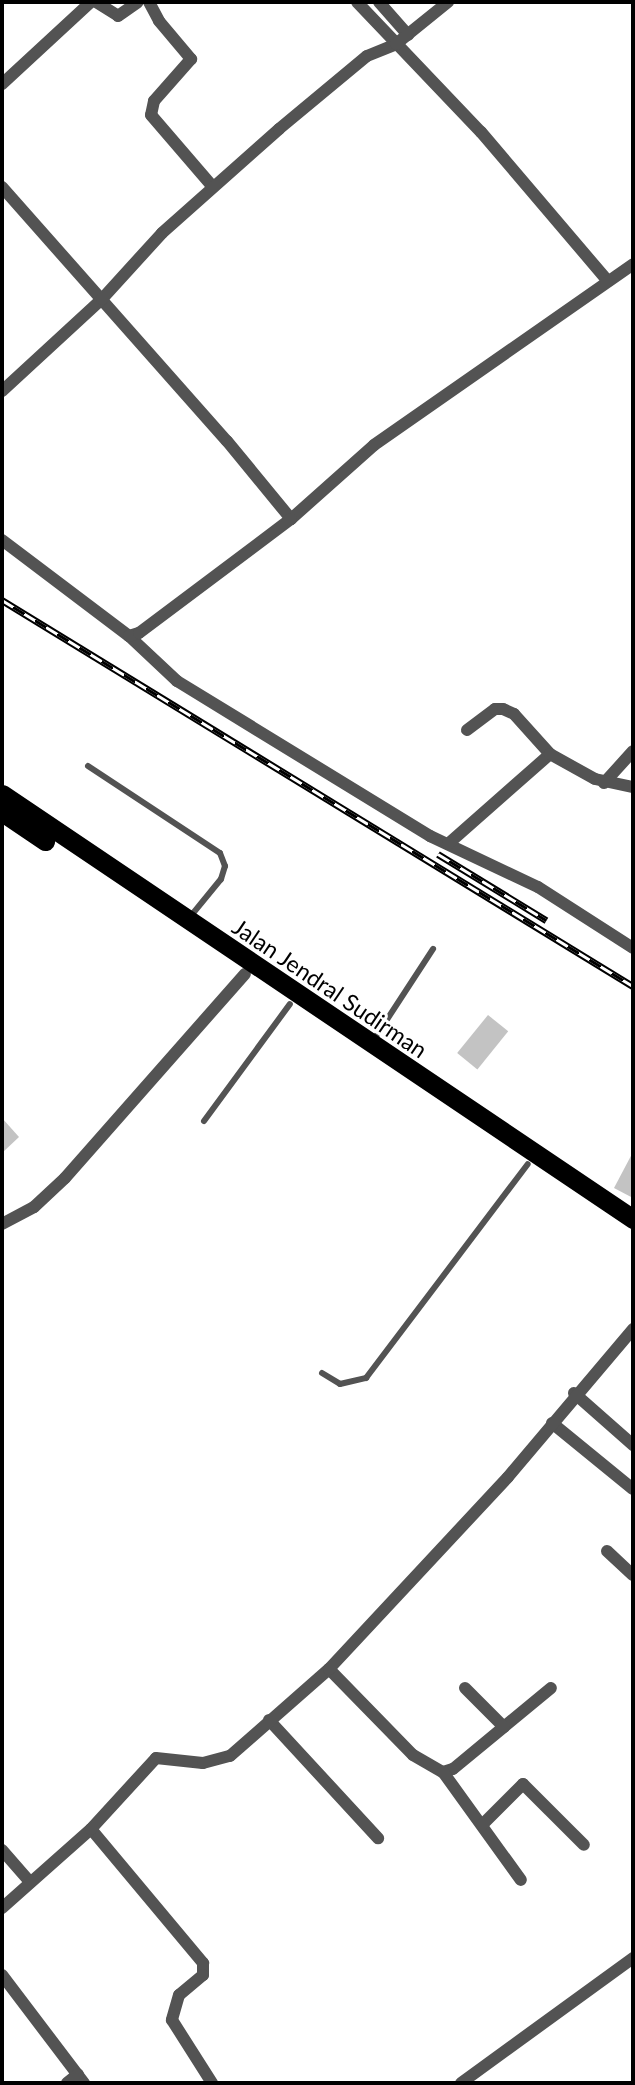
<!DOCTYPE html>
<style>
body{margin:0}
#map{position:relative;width:635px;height:2085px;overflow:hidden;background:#fff;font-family:Lato,sans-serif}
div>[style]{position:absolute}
.building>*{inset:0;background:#c3c3c3;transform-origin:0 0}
.service>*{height:6px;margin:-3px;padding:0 3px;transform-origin:3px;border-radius:3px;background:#535353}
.minor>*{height:12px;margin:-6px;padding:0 6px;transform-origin:6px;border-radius:6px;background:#535353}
.trunk>*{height:19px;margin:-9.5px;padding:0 9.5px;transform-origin:9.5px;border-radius:9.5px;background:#000}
.rail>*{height:7px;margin-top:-3.5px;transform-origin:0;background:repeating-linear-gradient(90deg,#fff 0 13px,#000 0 26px);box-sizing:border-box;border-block:2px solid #000}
span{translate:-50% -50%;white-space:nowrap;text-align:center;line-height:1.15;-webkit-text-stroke:6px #fff;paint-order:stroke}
.street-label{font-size:23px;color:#000}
.frame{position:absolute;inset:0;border:4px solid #000;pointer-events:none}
</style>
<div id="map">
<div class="building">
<div style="left:488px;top:1015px;width:26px;height:49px;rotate:39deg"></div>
<div style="clip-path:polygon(2px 1118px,19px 1137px,2px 1153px)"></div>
<div style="clip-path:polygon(633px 1152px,633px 1198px,614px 1188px)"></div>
</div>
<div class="service">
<div style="left:88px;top:766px;width:158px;rotate:33.4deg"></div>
<div style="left:220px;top:853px;width:14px;rotate:69deg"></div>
<div style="left:225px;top:866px;width:14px;rotate:107deg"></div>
<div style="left:221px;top:879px;width:49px;rotate:129.2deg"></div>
<div style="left:373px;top:1041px;width:110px;rotate:-56.9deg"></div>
<div style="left:204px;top:1121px;width:145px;rotate:-53.7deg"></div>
<div style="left:322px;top:1373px;width:21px;rotate:31deg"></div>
<div style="left:340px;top:1384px;width:27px;rotate:-13deg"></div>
<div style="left:366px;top:1378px;width:268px;rotate:-52.9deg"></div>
</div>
<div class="minor">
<div style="left:96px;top:2px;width:26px;rotate:32deg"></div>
<div style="left:118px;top:16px;width:24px;rotate:-35deg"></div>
<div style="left:149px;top:2px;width:21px;rotate:62deg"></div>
<div style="left:159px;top:21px;width:50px;rotate:49.9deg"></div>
<div style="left:191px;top:59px;width:56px;rotate:131.4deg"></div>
<div style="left:154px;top:101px;width:14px;rotate:102deg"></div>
<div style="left:151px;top:115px;width:95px;rotate:49.3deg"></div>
<div style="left:357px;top:2px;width:180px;rotate:46.4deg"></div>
<div style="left:481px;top:132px;width:196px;rotate:49.6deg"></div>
<div style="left:379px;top:2px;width:44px;rotate:48.7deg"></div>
<div style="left:2px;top:84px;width:121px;rotate:-42.7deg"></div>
<div style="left:2px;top:187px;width:339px;rotate:48.5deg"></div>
<div style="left:227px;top:441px;width:101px;rotate:50.6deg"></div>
<div style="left:291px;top:519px;width:111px;rotate:-41.7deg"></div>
<div style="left:374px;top:445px;width:316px;rotate:-34.9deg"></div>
<div style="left:2px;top:391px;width:136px;rotate:-42.6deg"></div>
<div style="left:102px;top:299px;width:89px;rotate:-47.7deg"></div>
<div style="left:162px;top:233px;width:157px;rotate:-41.6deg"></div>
<div style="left:279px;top:129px;width:114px;rotate:-39.7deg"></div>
<div style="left:367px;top:56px;width:31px;rotate:-22deg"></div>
<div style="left:396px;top:44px;width:67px;rotate:-38.9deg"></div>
<div style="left:2px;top:540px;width:159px;rotate:37.1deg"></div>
<div style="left:129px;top:636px;width:66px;rotate:43.2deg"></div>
<div style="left:177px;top:681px;width:297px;rotate:31.5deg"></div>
<div style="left:430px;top:836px;width:119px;rotate:25.3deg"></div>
<div style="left:538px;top:887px;width:113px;rotate:32.7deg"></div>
<div style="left:129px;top:636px;width:10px;rotate:-17deg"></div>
<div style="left:139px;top:633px;width:190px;rotate:-36.9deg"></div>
<div style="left:467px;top:730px;width:35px;rotate:-37deg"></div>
<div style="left:495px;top:709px;width:8px"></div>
<div style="left:503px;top:709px;width:12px;rotate:24deg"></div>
<div style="left:514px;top:714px;width:54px;rotate:48deg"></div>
<div style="left:604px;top:783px;width:43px;rotate:-47.8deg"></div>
<div style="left:448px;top:844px;width:136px;rotate:-41.4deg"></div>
<div style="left:550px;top:754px;width:51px;rotate:29.1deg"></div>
<div style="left:595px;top:779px;width:39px;rotate:12deg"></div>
<div style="left:2px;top:1224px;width:36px;rotate:-28deg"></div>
<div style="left:34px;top:1207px;width:42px;rotate:-43.1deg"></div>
<div style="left:65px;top:1178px;width:272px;rotate:-48.6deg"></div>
<div style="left:574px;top:1393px;width:79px;rotate:41.4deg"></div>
<div style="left:552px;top:1423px;width:104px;rotate:39.2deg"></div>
<div style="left:607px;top:1551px;width:35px;rotate:43deg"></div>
<div style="left:329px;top:1669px;width:120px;rotate:45.7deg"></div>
<div style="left:413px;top:1755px;width:34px;rotate:30deg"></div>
<div style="left:443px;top:1772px;width:10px;rotate:-17deg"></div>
<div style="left:453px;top:1769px;width:127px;rotate:-39.6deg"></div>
<div style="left:465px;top:1688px;width:55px;rotate:45deg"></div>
<div style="left:269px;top:1720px;width:161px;rotate:47.3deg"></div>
<div style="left:443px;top:1772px;width:133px;rotate:54.2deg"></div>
<div style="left:482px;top:1825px;width:58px;rotate:-45deg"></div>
<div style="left:523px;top:1784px;width:86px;rotate:45deg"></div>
<div style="left:91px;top:1829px;width:175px;rotate:50.1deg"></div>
<div style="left:203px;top:1963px;width:12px;rotate:90deg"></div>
<div style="left:203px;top:1975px;width:31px;rotate:140deg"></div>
<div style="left:179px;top:1995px;width:26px;rotate:106deg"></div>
<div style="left:172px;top:2020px;width:75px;rotate:57.6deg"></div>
<div style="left:2px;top:1850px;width:43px;rotate:48.8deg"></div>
<div style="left:2px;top:1908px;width:119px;rotate:-41.6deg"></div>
<div style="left:91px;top:1829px;width:96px;rotate:-47.5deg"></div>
<div style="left:156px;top:1758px;width:47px;rotate:6.1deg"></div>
<div style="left:203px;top:1763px;width:28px;rotate:-15deg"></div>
<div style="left:230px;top:1756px;width:132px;rotate:-41.3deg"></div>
<div style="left:329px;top:1669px;width:262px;rotate:-47deg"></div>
<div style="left:508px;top:1477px;width:194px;rotate:-49.8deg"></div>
<div style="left:2px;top:1975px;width:136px;rotate:52.8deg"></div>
<div style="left:67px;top:2083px;width:14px;rotate:-39deg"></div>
<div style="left:461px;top:2083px;width:213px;rotate:-36deg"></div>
</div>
<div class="trunk">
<div style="left:2px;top:794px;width:761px;rotate:33.96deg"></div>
<div style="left:2px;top:812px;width:52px;rotate:34deg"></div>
</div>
<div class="rail">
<div style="left:2px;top:600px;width:740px;rotate:31.46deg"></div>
<div style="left:438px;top:854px;width:127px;rotate:31.4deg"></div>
</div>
<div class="street-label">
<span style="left:330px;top:988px;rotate:34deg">Jalan Jendral Sudirman</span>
</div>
<div class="frame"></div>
</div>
